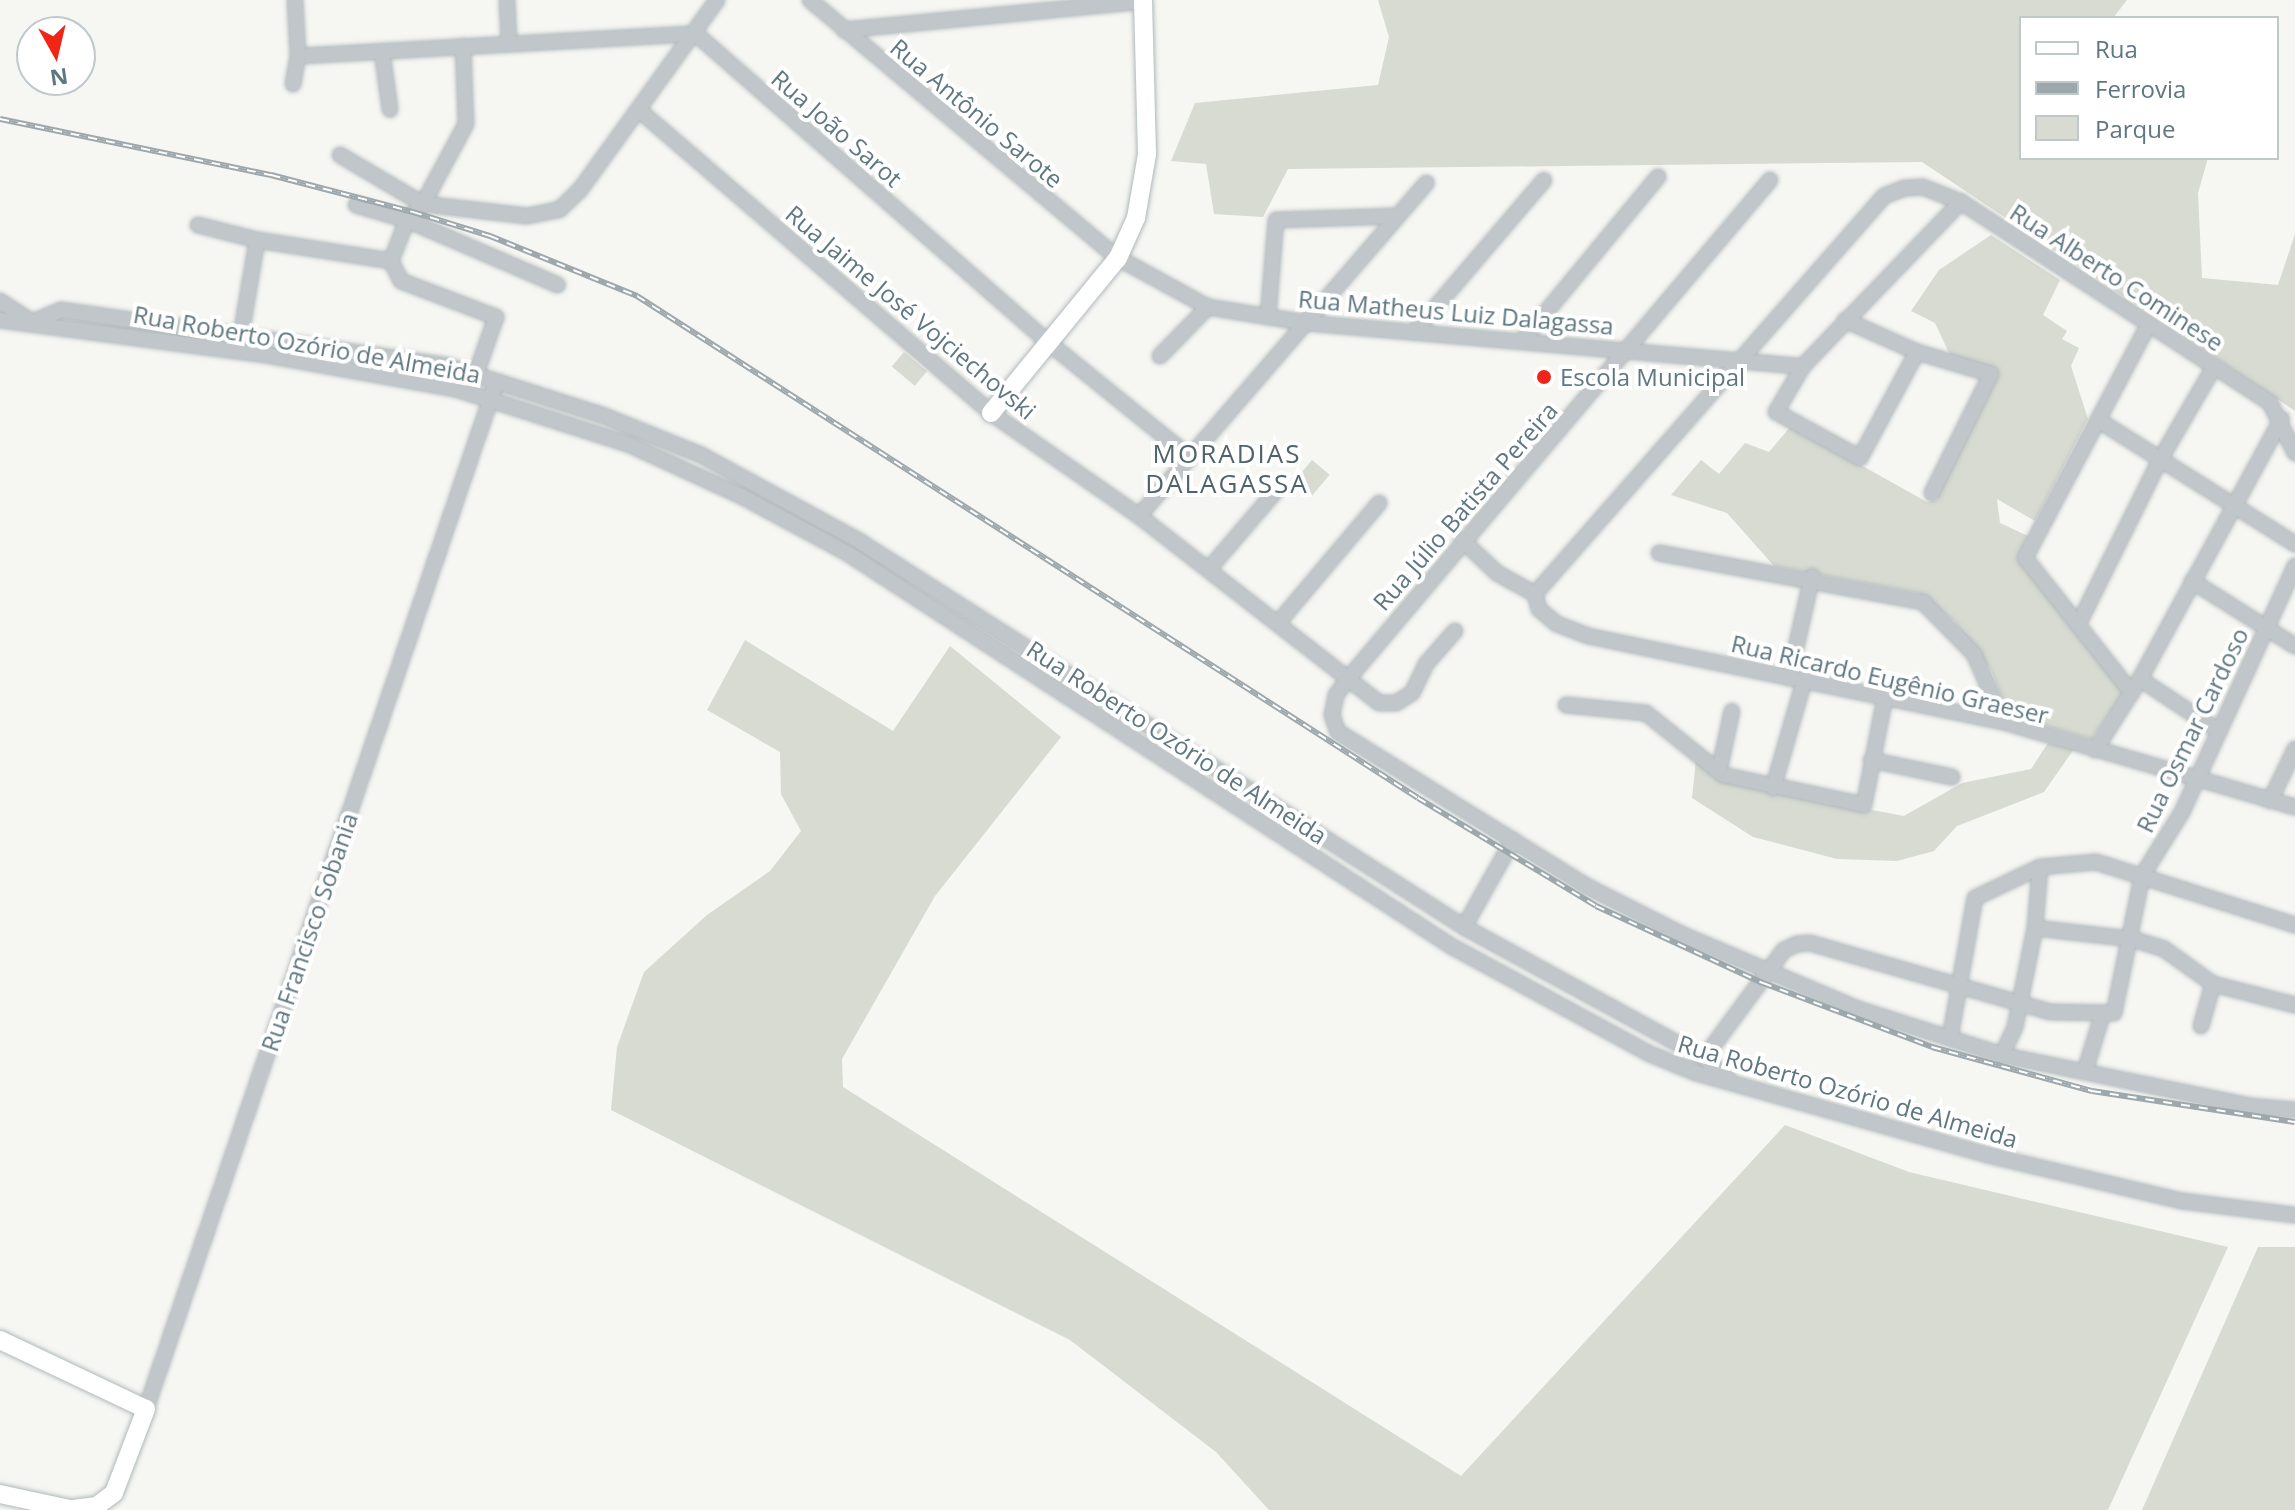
<!DOCTYPE html>
<meta charset="utf-8">
<style>
body{margin:0}
#map{position:relative;width:2295px;height:1510px;overflow:hidden;background:#f6f6f2;font-family:"Open Sans",sans-serif}
div>[style]{position:absolute}
.green>*{inset:0;background:#d7dbd1;transform-origin:0 0}
.roads{filter:drop-shadow(0 0 2px #b0b9bc) drop-shadow(0 0 2px #b0b9bc)}
.street>*{height:14px;margin:-7px;padding:0 7px;transform-origin:7px;border-radius:7px;background:#c0c6c9}
.secondary>*{height:18px;margin:-9px;padding:0 9px;transform-origin:9px;border-radius:9px;background:#fff}
.rail>*{height:6px;margin-top:-3px;transform-origin:0;background:repeating-linear-gradient(90deg,#fff 0 9px,#9da8ac 0 18px);box-sizing:border-box;border-block:2px solid #9da8ac}
.dots>*{width:22px;height:22px;translate:-50% -50%;box-sizing:border-box;border:4px solid #fff;border-radius:50%}
span{translate:-50% -50%;white-space:nowrap;text-align:center;line-height:1.15;-webkit-text-stroke:8px #fff;paint-order:stroke}
.street-label{font-size:24px;color:#5f7780}
.poi-label{font-size:24px;color:#5f7780}
.left{translate:0 -50%;text-align:left}
.neighbourhood-label{font-size:26px;color:#51636a;letter-spacing:2px}
.legend{position:absolute;left:2019px;top:16px;width:260px;height:144px;box-sizing:border-box;background:#fff;border:2px solid #bfc9cc;margin:0;padding:10px 14px;list-style:none;font-size:24px;color:#5f7780}
.legend li{display:flex;align-items:center;gap:16px;height:40px}
.legend b{width:40px;border:2px solid #bfc9cc}
.north{position:absolute;left:16px;top:16px;width:80px;height:80px;box-sizing:border-box;background:#fff;border:2px solid #bfc9cc;border-radius:50%;rotate:172deg;font-size:22px;font-weight:700;line-height:32px;text-align:center;color:#5f7780}
.north::after{content:'';display:block;margin:auto;width:28px;height:36px;background:#f12418;clip-path:polygon(50% 0,100% 100%,50% 72%,0 100%)}
</style>
<div id="map">
<div class="green">
<div style="clip-path:polygon(1378px 0,2127px 0,2113px 18px,2021px 18px,2021px 158px,2208px 158px,2198px 193px,2202px 278px,2278px 285px,2295px 234px,2295px 411px,1922px 162px,1288px 169px,1263px 217px,1214px 214px,1206px 164px,1171px 161px,1195px 103px,1378px 85px,1389px 37px)"></div>
<div style="clip-path:polygon(1991px 235px,2060px 280px,2043px 315px,2067px 331px,2062px 339px,2079px 348px,2071px 366px,2088px 419px,2035px 521px,1997px 499px,2000px 523px,2028px 536px,2019px 557px,2123px 693px,2092px 739px,2009px 715px,1991px 670px,1974px 647px,1954px 621px,1919px 593px,1774px 566px,1727px 513px,1671px 495px,1701px 460px,1719px 474px,1745px 443px,1769px 452px,1791px 426px,1927px 502px,1937px 500px,1938px 482px,1997px 372px,1950px 355px,1935px 323px,1911px 311px,1939px 270px)"></div>
<div style="left:904px;top:352px;width:30px;height:19px;rotate:40deg"></div>
<div style="left:1312px;top:460px;width:23px;height:30px;rotate:40deg"></div>
<div style="clip-path:polygon(745px 640px,893px 731px,950px 646px,1061px 737px,935px 896px,842px 1059px,843px 1087px,1461px 1476px,1785px 1125px,1909px 1172px,2228px 1247px,2108px 1510px,1269px 1510px,1216px 1452px,1070px 1340px,611px 1110px,617px 1047px,644px 972px,707px 915px,770px 871px,801px 831px,781px 794px,780px 752px,707px 710px)"></div>
<div style="clip-path:polygon(2048px 743px,2074px 749px,2044px 792px,1957px 826px,1934px 851px,1897px 861px,1837px 859px,1753px 837px,1692px 798px,1696px 760px,1725px 782px,1904px 816px,1962px 783px,2031px 769px)"></div>
<div style="clip-path:polygon(2258px 1247px,2295px 1247px,2295px 1510px,2142px 1510px)"></div>
</div>
<div class="roads">
<div class="street">
<div style="left:507px;top:0;width:42px;rotate:87.3deg"></div>
<div style="left:810px;top:0;width:402px;rotate:40deg"></div>
<div style="left:1118px;top:258px;width:102px;rotate:28.6deg"></div>
<div style="left:1208px;top:307px;width:100px;rotate:9.2deg"></div>
<div style="left:1307px;top:323px;width:498px;rotate:5deg"></div>
<div style="left:844px;top:30px;width:300px;rotate:-5.5deg"></div>
<div style="left:463px;top:46px;width:78px;rotate:87.8deg"></div>
<div style="left:466px;top:124px;width:91px;rotate:118.3deg"></div>
<div style="left:423px;top:204px;width:23px;rotate:135deg"></div>
<div style="left:407px;top:220px;width:44px;rotate:111.3deg"></div>
<div style="left:391px;top:261px;width:22px;rotate:63deg"></div>
<div style="left:401px;top:281px;width:102px;rotate:20.8deg"></div>
<div style="left:496px;top:317px;width:60px;rotate:109.3deg"></div>
<div style="left:382px;top:52px;width:58px;rotate:82deg"></div>
<div style="left:298px;top:56px;width:399px;rotate:-3.2deg"></div>
<div style="left:696px;top:34px;width:469px;rotate:41.2deg"></div>
<div style="left:1049px;top:343px;width:181px;rotate:39deg"></div>
<div style="left:293px;top:84px;width:28px;rotate:-80deg"></div>
<div style="left:298px;top:56px;width:56px;rotate:-93.1deg"></div>
<div style="left:639px;top:110px;width:464px;rotate:40.7deg"></div>
<div style="left:991px;top:413px;width:180px;rotate:34.8deg"></div>
<div style="left:1139px;top:516px;width:304px;rotate:37.9deg"></div>
<div style="left:1379px;top:703px;width:17px"></div>
<div style="left:1396px;top:703px;width:19px;rotate:-32deg"></div>
<div style="left:1412px;top:693px;width:32px;rotate:-64deg"></div>
<div style="left:1426px;top:664px;width:44px;rotate:-48.7deg"></div>
<div style="left:340px;top:155px;width:96px;rotate:30.6deg"></div>
<div style="left:423px;top:204px;width:105px;rotate:6.6deg"></div>
<div style="left:527px;top:216px;width:33px;rotate:-11deg"></div>
<div style="left:559px;top:210px;width:29px;rotate:-44deg"></div>
<div style="left:580px;top:190px;width:234px;rotate:-54.2deg"></div>
<div style="left:1770px;top:180px;width:654px;rotate:130.22deg"></div>
<div style="left:1348px;top:679px;width:20px;rotate:127deg"></div>
<div style="left:1336px;top:695px;width:20px;rotate:101deg"></div>
<div style="left:1332px;top:715px;width:18px;rotate:71deg"></div>
<div style="left:1338px;top:732px;width:294px;rotate:31.8deg"></div>
<div style="left:1588px;top:887px;width:106px;rotate:26.8deg"></div>
<div style="left:1683px;top:935px;width:190px;rotate:22.9deg"></div>
<div style="left:1858px;top:1009px;width:151px;rotate:17.7deg"></div>
<div style="left:2002px;top:1055px;width:253px;rotate:11.6deg"></div>
<div style="left:2250px;top:1106px;width:45px;rotate:5.1deg"></div>
<div style="left:356px;top:205px;width:53px;rotate:16.4deg"></div>
<div style="left:407px;top:220px;width:164px;rotate:23.3deg"></div>
<div style="left:198px;top:225px;width:61px;rotate:14.3deg"></div>
<div style="left:257px;top:240px;width:136px;rotate:8.9deg"></div>
<div style="left:0;top:301px;width:35px;rotate:33deg"></div>
<div style="left:1268px;top:317px;width:97px;rotate:-85.3deg"></div>
<div style="left:1276px;top:220px;width:122px;rotate:-1.9deg"></div>
<div style="left:0;top:320px;width:274px;rotate:7.5deg"></div>
<div style="left:272px;top:356px;width:187px;rotate:10.2deg"></div>
<div style="left:456px;top:389px;width:183px;rotate:17.8deg"></div>
<div style="left:630px;top:445px;width:122px;rotate:24.7deg"></div>
<div style="left:741px;top:496px;width:120px;rotate:28.3deg"></div>
<div style="left:847px;top:553px;width:721px;rotate:33.05deg"></div>
<div style="left:1451px;top:946px;width:226px;rotate:28.5deg"></div>
<div style="left:1650px;top:1054px;width:50px;rotate:22.4deg"></div>
<div style="left:1696px;top:1073px;width:302px;rotate:15.7deg"></div>
<div style="left:1987px;top:1155px;width:200px;rotate:13.3deg"></div>
<div style="left:2182px;top:1201px;width:114px;rotate:7.1deg"></div>
<div style="left:1845px;top:320px;width:79px;rotate:24deg"></div>
<div style="left:1917px;top:352px;width:77px;rotate:16.6deg"></div>
<div style="left:1991px;top:374px;width:133px;rotate:116.4deg"></div>
<div style="left:33px;top:322px;width:30px;rotate:-23deg"></div>
<div style="left:61px;top:310px;width:391px;rotate:8.2deg"></div>
<div style="left:448px;top:366px;width:162px;rotate:17.7deg"></div>
<div style="left:602px;top:415px;width:107px;rotate:22deg"></div>
<div style="left:701px;top:455px;width:176px;rotate:28.5deg"></div>
<div style="left:856px;top:539px;width:721px;rotate:32.54deg"></div>
<div style="left:1464px;top:927px;width:273px;rotate:28.6deg"></div>
<div style="left:1704px;top:1058px;width:33px;rotate:41deg"></div>
<div style="left:1416px;top:330px;width:197px;rotate:-49.5deg"></div>
<div style="left:241px;top:335px;width:96px;rotate:-80.4deg"></div>
<div style="left:1523px;top:340px;width:212px;rotate:-50.4deg"></div>
<div style="left:1917px;top:352px;width:120px;rotate:118.3deg"></div>
<div style="left:1860px;top:458px;width:96px;rotate:-151.3deg"></div>
<div style="left:1776px;top:412px;width:53px;rotate:-59.6deg"></div>
<div style="left:1803px;top:366px;width:228px;rotate:-46.1deg"></div>
<div style="left:1160px;top:356px;width:69px;rotate:-45.6deg"></div>
<div style="left:2098px;top:420px;width:233px;rotate:32.2deg"></div>
<div style="left:1139px;top:516px;width:440px;rotate:-49.2deg"></div>
<div style="left:1462px;top:540px;width:48px;rotate:43.3deg"></div>
<div style="left:1497px;top:573px;width:43px;rotate:28.9deg"></div>
<div style="left:1659px;top:553px;width:269px;rotate:10.5deg"></div>
<div style="left:1923px;top:602px;width:73px;rotate:45.6deg"></div>
<div style="left:1974px;top:654px;width:74px;rotate:66.2deg"></div>
<div style="left:1209px;top:569px;width:101px;rotate:-49.4deg"></div>
<div style="left:2192px;top:581px;width:122px;rotate:32.3deg"></div>
<div style="left:1535px;top:594px;width:529px;rotate:-48.75deg"></div>
<div style="left:1884px;top:196px;width:22px;rotate:-21deg"></div>
<div style="left:1905px;top:188px;width:18px;rotate:-3deg"></div>
<div style="left:1923px;top:187px;width:41px;rotate:21.5deg"></div>
<div style="left:1961px;top:202px;width:369px;rotate:33deg"></div>
<div style="left:2270px;top:403px;width:56px;rotate:63.4deg"></div>
<div style="left:1535px;top:594px;width:16px;rotate:75deg"></div>
<div style="left:1539px;top:609px;width:23px;rotate:40deg"></div>
<div style="left:1557px;top:624px;width:33px;rotate:21deg"></div>
<div style="left:1588px;top:636px;width:425px;rotate:11.7deg"></div>
<div style="left:2004px;top:722px;width:303px;rotate:16.3deg"></div>
<div style="left:1278px;top:623px;width:157px;rotate:-49.9deg"></div>
<div style="left:2078px;top:625px;width:186px;rotate:-63.6deg"></div>
<div style="left:2161px;top:458px;width:105px;rotate:-59.8deg"></div>
<div style="left:1789px;top:678px;width:104px;rotate:-77.2deg"></div>
<div style="left:2140px;top:679px;width:95px;rotate:33.4deg"></div>
<div style="left:2132px;top:693px;width:172px;rotate:-128.4deg"></div>
<div style="left:2025px;top:558px;width:265px;rotate:-62.1deg"></div>
<div style="left:1566px;top:705px;width:80px;rotate:5.7deg"></div>
<div style="left:1646px;top:713px;width:99px;rotate:38.8deg"></div>
<div style="left:1723px;top:775px;width:144px;rotate:12deg"></div>
<div style="left:1864px;top:805px;width:110px;rotate:-79deg"></div>
<div style="left:2095px;top:750px;width:84px;rotate:-57.6deg"></div>
<div style="left:2140px;top:679px;width:296px;rotate:-61.4deg"></div>
<div style="left:1871px;top:760px;width:83px;rotate:11.9deg"></div>
<div style="left:1719px;top:771px;width:61px;rotate:-77.8deg"></div>
<div style="left:1773px;top:788px;width:111px;rotate:-73.8deg"></div>
<div style="left:2270px;top:801px;width:58px;rotate:-64.3deg"></div>
<div style="left:1464px;top:927px;width:100px;rotate:-60.6deg"></div>
<div style="left:2035px;top:928px;width:98px;rotate:6.5deg"></div>
<div style="left:2132px;top:939px;width:34px;rotate:17deg"></div>
<div style="left:2164px;top:949px;width:60px;rotate:35.5deg"></div>
<div style="left:2213px;top:984px;width:85px;rotate:14.4deg"></div>
<div style="left:2201px;top:1026px;width:44px;rotate:-74.1deg"></div>
<div style="left:1950px;top:1038px;width:142px;rotate:-79.9deg"></div>
<div style="left:1975px;top:898px;width:72px;rotate:-25.5deg"></div>
<div style="left:2040px;top:867px;width:56px;rotate:-5.1deg"></div>
<div style="left:2096px;top:862px;width:209px;rotate:17.6deg"></div>
<div style="left:2002px;top:1055px;width:31px;rotate:-65deg"></div>
<div style="left:2015px;top:1027px;width:101px;rotate:-78.6deg"></div>
<div style="left:2035px;top:928px;width:61px;rotate:-85.3deg"></div>
<div style="left:1704px;top:1058px;width:134px;rotate:-53.5deg"></div>
<div style="left:1784px;top:950px;width:14px;rotate:-25deg"></div>
<div style="left:1797px;top:944px;width:13px;rotate:-4deg"></div>
<div style="left:1810px;top:943px;width:250px;rotate:16deg"></div>
<div style="left:2050px;top:1012px;width:64px;rotate:0.9deg"></div>
<div style="left:2114px;top:1013px;width:140px;rotate:-78.4deg"></div>
<div style="left:2142px;top:876px;width:75px;rotate:-58deg"></div>
<div style="left:2182px;top:812px;width:271px;rotate:-65.3deg"></div>
<div style="left:2085px;top:1071px;width:58px;rotate:-72.8deg"></div>
<div style="left:146px;top:1409px;width:1078px;rotate:-71.16deg"></div>
</div>
<div class="secondary">
<div style="left:991px;top:413px;width:200px;rotate:-50.7deg"></div>
<div style="left:1118px;top:258px;width:44px;rotate:-65.8deg"></div>
<div style="left:1136px;top:218px;width:65px;rotate:-80.2deg"></div>
<div style="left:1147px;top:154px;width:154px;rotate:-91.5deg"></div>
<div style="left:0;top:1340px;width:161px;rotate:25.3deg"></div>
<div style="left:146px;top:1409px;width:90px;rotate:110.9deg"></div>
<div style="left:114px;top:1493px;width:21px;rotate:143deg"></div>
<div style="left:97px;top:1506px;width:24px;rotate:173deg"></div>
<div style="left:0;top:1494px;width:76px;rotate:12.2deg"></div>
</div>
</div>
<div class="rail">
<div style="left:0;top:119px;width:277px;rotate:11.7deg"></div>
<div style="left:271px;top:175px;width:147px;rotate:14.6deg"></div>
<div style="left:413px;top:212px;width:81px;rotate:17.3deg"></div>
<div style="left:490px;top:236px;width:159px;rotate:22.2deg"></div>
<div style="left:637px;top:296px;width:928px;rotate:32.73deg"></div>
<div style="left:1418px;top:798px;width:208px;rotate:31.2deg"></div>
<div style="left:1596px;top:906px;width:184px;rotate:24.8deg"></div>
<div style="left:1763px;top:983px;width:181px;rotate:20.7deg"></div>
<div style="left:1932px;top:1047px;width:166px;rotate:15.4deg"></div>
<div style="left:2092px;top:1091px;width:205px;rotate:8.7deg"></div>
</div>
<div class="dots">
<div style="left:1544px;top:377px;background:#f12418"></div>
</div>
<div class="street-label">
<span style="left:977px;top:113px;rotate:40deg">Rua Antônio Sarote</span>
<span style="left:837px;top:128px;rotate:41deg">Rua João Sarot</span>
<span style="left:2117px;top:277px;rotate:33deg">Rua Alberto Cominese</span>
<span style="left:911px;top:312px;rotate:40deg">Rua Jaime José Vojciechovski</span>
<span style="left:1456px;top:312px;rotate:5deg">Rua Matheus Luiz Dalagassa</span>
<span style="left:307px;top:344px;rotate:10deg">Rua Roberto Ozório de Almeida</span>
<span style="left:1465px;top:506px;rotate:-49deg">Rua Júlio Batista Pereira</span>
<span style="left:1890px;top:679px;rotate:13deg">Rua Ricardo Eugênio Graeser</span>
<span style="left:2192px;top:730px;rotate:-64deg">Rua Osmar Cardoso</span>
<span style="left:1177px;top:742px;rotate:33deg">Rua Roberto Ozório de Almeida</span>
<span style="left:309px;top:932px;rotate:-71deg">Rua Francisco Sobania</span>
<span style="left:1848px;top:1091px;rotate:16deg">Rua Roberto Ozório de Almeida</span>
</div>
<div class="poi-label">
<span class="left" style="left:1560px;top:377px">Escola Municipal</span>
</div>
<div class="neighbourhood-label">
<span style="left:1227px;top:469px">MORADIAS<br>DALAGASSA</span>
</div>
<ul class="legend">
<li><b style="height:10px;background:#fff"></b>Rua</li>
<li><b style="height:10px;background:#9da8ac"></b>Ferrovia</li>
<li><b style="height:22px;background:#d7dbd1"></b>Parque</li>
</ul>
<div class="north">N</div>
</div>
